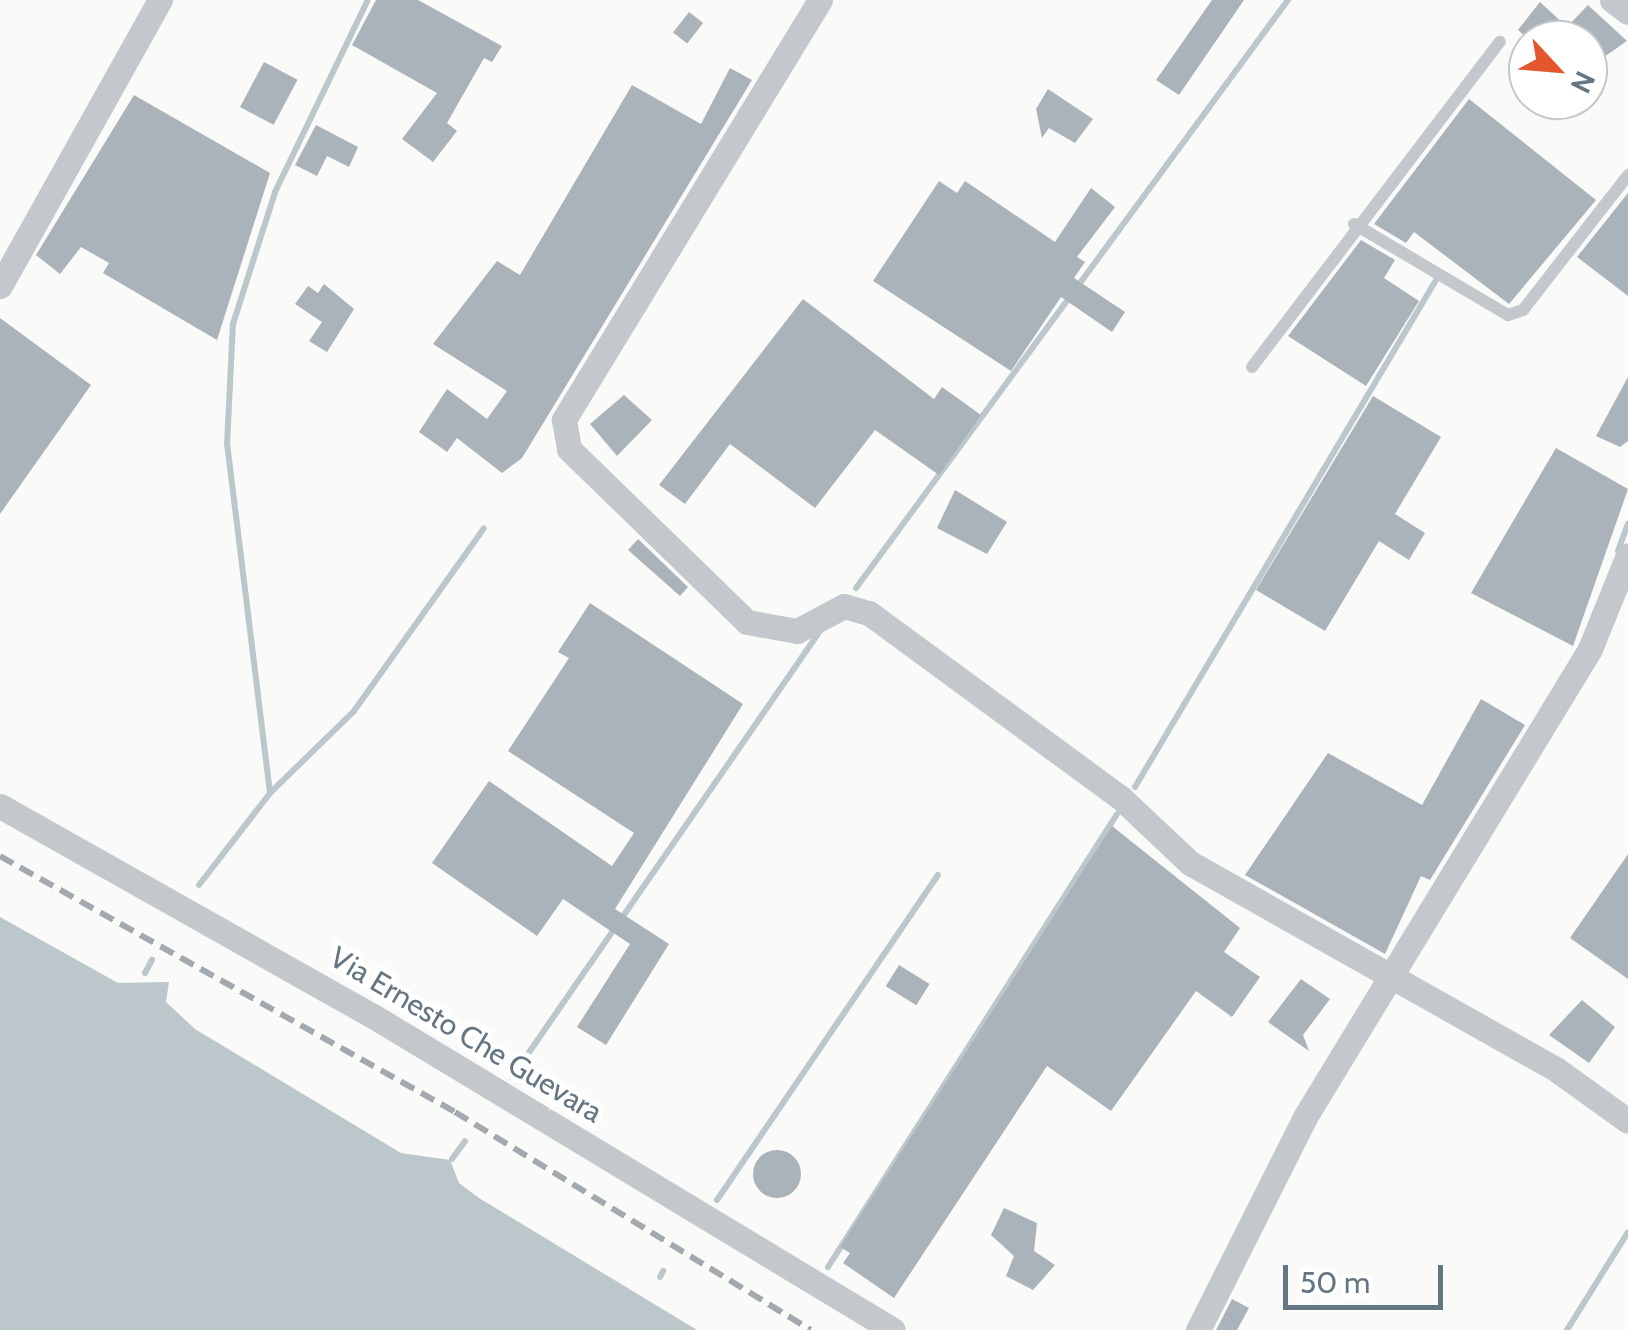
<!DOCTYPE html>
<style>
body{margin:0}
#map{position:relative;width:1628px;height:1330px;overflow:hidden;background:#fafaf8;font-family:Cabin,sans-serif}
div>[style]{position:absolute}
.water>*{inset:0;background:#bbc7cb}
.stream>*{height:6px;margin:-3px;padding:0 3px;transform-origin:3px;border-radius:3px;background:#bbc7cb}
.building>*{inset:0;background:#aab3b9;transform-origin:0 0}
.round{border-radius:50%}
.service>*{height:12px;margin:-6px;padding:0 6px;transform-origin:6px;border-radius:6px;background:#c3c8cc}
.minor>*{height:25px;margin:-12.5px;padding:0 12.5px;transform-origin:12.5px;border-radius:12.5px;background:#c3c8cc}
.rail>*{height:6px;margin-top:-3px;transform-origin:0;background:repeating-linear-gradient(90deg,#a2aab0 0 15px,transparent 0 23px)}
span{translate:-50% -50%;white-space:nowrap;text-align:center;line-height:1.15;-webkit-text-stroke:10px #fff;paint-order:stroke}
.street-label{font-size:30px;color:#657683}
.north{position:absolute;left:1508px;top:20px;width:100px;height:100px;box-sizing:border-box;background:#fff;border:2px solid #c1c8cd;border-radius:50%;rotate:116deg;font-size:28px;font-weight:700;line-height:40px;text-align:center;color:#657683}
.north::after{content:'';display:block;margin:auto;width:35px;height:45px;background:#e4572e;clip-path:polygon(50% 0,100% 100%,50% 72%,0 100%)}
.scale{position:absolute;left:1283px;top:1265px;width:160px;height:45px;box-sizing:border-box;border:5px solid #657683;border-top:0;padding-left:12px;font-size:30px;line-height:35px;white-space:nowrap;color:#657683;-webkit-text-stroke:8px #fff;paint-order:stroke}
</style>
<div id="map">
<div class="water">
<div style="clip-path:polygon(0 917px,118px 983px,169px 982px,166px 1002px,195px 1029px,401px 1153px,450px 1160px,459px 1183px,479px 1198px,697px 1330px,0 1330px)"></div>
</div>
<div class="stream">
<div style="left:1618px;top:551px;width:29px;rotate:-70deg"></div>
<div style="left:856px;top:588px;width:730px;rotate:-53.7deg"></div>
<div style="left:1135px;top:787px;width:590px;rotate:-59.3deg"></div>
<div style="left:270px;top:793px;width:351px;rotate:-97deg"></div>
<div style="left:227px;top:445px;width:121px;rotate:-87.2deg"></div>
<div style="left:233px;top:324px;width:139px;rotate:-72.3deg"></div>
<div style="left:275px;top:192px;width:213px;rotate:-64.2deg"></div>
<div style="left:199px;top:885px;width:116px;rotate:-52.3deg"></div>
<div style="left:270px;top:793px;width:117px;rotate:-44.3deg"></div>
<div style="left:354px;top:711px;width:224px;rotate:-54.6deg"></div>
<div style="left:145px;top:973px;width:15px;rotate:-62deg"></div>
<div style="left:512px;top:1077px;width:542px;rotate:-55.37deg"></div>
<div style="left:452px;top:1159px;width:22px;rotate:-54deg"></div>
<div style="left:717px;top:1200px;width:393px;rotate:-55.8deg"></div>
<div style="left:828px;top:1267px;width:537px;rotate:-57.46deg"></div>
<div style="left:660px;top:1277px;width:7px;rotate:-63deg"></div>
<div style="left:1567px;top:1330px;width:115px;rotate:-58.1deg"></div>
</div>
<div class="building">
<div style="clip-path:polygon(376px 0,418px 0,502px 46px,492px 62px,484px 58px,447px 123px,457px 131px,433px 162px,402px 139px,437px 93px,352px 45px)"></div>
<div style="clip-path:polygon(1212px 0,1244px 0,1179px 95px,1156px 80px)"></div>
<div style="clip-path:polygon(1540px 2px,1567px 27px,1588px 5px,1627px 41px,1601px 59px,1588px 40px,1529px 40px,1518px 30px)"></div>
<div style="left:689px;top:12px;width:18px;height:26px;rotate:38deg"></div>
<div style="left:264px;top:62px;width:38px;height:51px;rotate:28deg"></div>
<div style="clip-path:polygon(730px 68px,752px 80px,522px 458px,502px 473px,457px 438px,447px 452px,419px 432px,447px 389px,487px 419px,507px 391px,433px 344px,497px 261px,520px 275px,632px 85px,701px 124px)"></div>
<div style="clip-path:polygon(1048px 89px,1093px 119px,1075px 143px,1049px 128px,1042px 138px,1036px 109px)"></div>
<div style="clip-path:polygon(134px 95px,270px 173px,217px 340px,103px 273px,109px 263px,81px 247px,60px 274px,36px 255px)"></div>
<div style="clip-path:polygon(1469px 99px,1596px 200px,1509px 304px,1414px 232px,1406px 243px,1374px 224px)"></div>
<div style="clip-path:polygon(316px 125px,358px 147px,349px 167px,327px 156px,317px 176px,295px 165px)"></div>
<div style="clip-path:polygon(939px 181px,957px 193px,965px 181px,1055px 242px,1091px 188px,1115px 207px,1077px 257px,1085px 262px,1074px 278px,1125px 312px,1112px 332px,1061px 297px,1011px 371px,873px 281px)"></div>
<div style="clip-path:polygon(1628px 193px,1628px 296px,1577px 257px)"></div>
<div style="clip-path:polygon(1361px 240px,1395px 260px,1384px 278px,1419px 301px,1366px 386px,1288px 336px)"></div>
<div style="clip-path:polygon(324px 284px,354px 309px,327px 352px,309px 341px,322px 322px,295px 304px,308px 286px,318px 293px)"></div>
<div style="clip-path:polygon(803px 299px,934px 399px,942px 387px,981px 415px,939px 475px,875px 430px,815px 508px,730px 444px,685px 504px,659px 485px)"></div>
<div style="clip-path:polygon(0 318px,91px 385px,0 514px)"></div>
<div style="clip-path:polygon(1628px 377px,1628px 441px,1620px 447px,1596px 436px)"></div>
<div style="clip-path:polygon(624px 395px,652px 420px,617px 456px,590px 424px)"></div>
<div style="clip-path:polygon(1373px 396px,1441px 437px,1395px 514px,1425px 533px,1409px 560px,1379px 541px,1325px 631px,1256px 590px)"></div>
<div style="clip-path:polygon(1556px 448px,1628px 489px,1573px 646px,1471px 593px)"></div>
<div style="clip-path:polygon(955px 490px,1007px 522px,987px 554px,937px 528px)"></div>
<div style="clip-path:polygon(638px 539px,688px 587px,680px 596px,628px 550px)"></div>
<div style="clip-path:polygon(590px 603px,743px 704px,615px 909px,669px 944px,606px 1045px,577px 1027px,630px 944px,563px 899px,537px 936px,432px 863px,489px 781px,612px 866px,634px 833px,508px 751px,569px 658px,558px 652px)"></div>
<div style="clip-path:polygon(1481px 699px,1525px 725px,1430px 880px,1421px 876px,1385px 954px,1245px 875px,1328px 753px,1422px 805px)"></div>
<div style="clip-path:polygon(1112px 826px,1240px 928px,1224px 952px,1260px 977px,1232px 1017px,1196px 991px,1111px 1111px,1047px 1066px,894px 1298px,843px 1263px,850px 1253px,840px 1247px)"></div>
<div style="clip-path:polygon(1628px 854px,1628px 979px,1570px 938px)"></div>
<div style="left:899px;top:965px;width:36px;height:25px;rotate:32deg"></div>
<div style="clip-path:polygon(1301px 979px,1330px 999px,1303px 1035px,1309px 1051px,1268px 1022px)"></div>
<div style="clip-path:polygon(1582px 1000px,1615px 1027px,1589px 1063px,1549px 1035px)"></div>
<div class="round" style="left:753px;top:1150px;width:48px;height:48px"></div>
<div style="clip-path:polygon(1004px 1208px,1037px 1223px,1034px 1251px,1055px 1265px,1033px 1290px,1006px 1276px,1014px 1256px,991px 1235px)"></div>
<div style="clip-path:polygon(1232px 1299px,1249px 1308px,1237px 1330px,1216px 1330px)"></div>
</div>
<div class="service">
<div style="left:1354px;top:224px;width:179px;rotate:30.6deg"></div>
<div style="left:1508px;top:315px;width:16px;rotate:-18deg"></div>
<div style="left:1523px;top:310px;width:171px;rotate:-52.1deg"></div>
<div style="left:1252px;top:367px;width:409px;rotate:-52.7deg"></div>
</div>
<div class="minor">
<div style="left:820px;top:0;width:492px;rotate:121.4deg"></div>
<div style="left:564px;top:420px;width:29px;rotate:80deg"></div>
<div style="left:569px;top:449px;width:248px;rotate:44.2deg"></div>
<div style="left:747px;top:622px;width:51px;rotate:10.2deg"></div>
<div style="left:797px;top:631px;width:53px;rotate:-28deg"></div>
<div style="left:844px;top:606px;width:26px;rotate:16deg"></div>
<div style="left:869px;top:613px;width:313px;rotate:36.3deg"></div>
<div style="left:1121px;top:798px;width:95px;rotate:43.3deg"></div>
<div style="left:1190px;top:863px;width:421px;rotate:29.4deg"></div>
<div style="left:1557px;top:1070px;width:87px;rotate:35.7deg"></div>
<div style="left:1612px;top:0;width:20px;rotate:37deg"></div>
<div style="left:0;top:286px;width:328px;rotate:-60.8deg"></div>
<div style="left:0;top:806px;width:428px;rotate:29.4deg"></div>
<div style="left:373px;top:1016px;width:607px;rotate:31.13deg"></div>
<div style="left:1198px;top:1330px;width:238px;rotate:-63.3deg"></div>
<div style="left:1305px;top:1117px;width:548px;rotate:-58.66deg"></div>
<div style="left:1590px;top:649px;width:101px;rotate:-68deg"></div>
</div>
<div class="rail">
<div style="left:0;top:856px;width:522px;rotate:29.36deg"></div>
<div style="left:455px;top:1112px;width:417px;rotate:31.5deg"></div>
</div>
<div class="street-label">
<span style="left:466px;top:1035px;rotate:31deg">Via Ernesto Che Guevara</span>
</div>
<div class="north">N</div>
<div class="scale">50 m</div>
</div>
